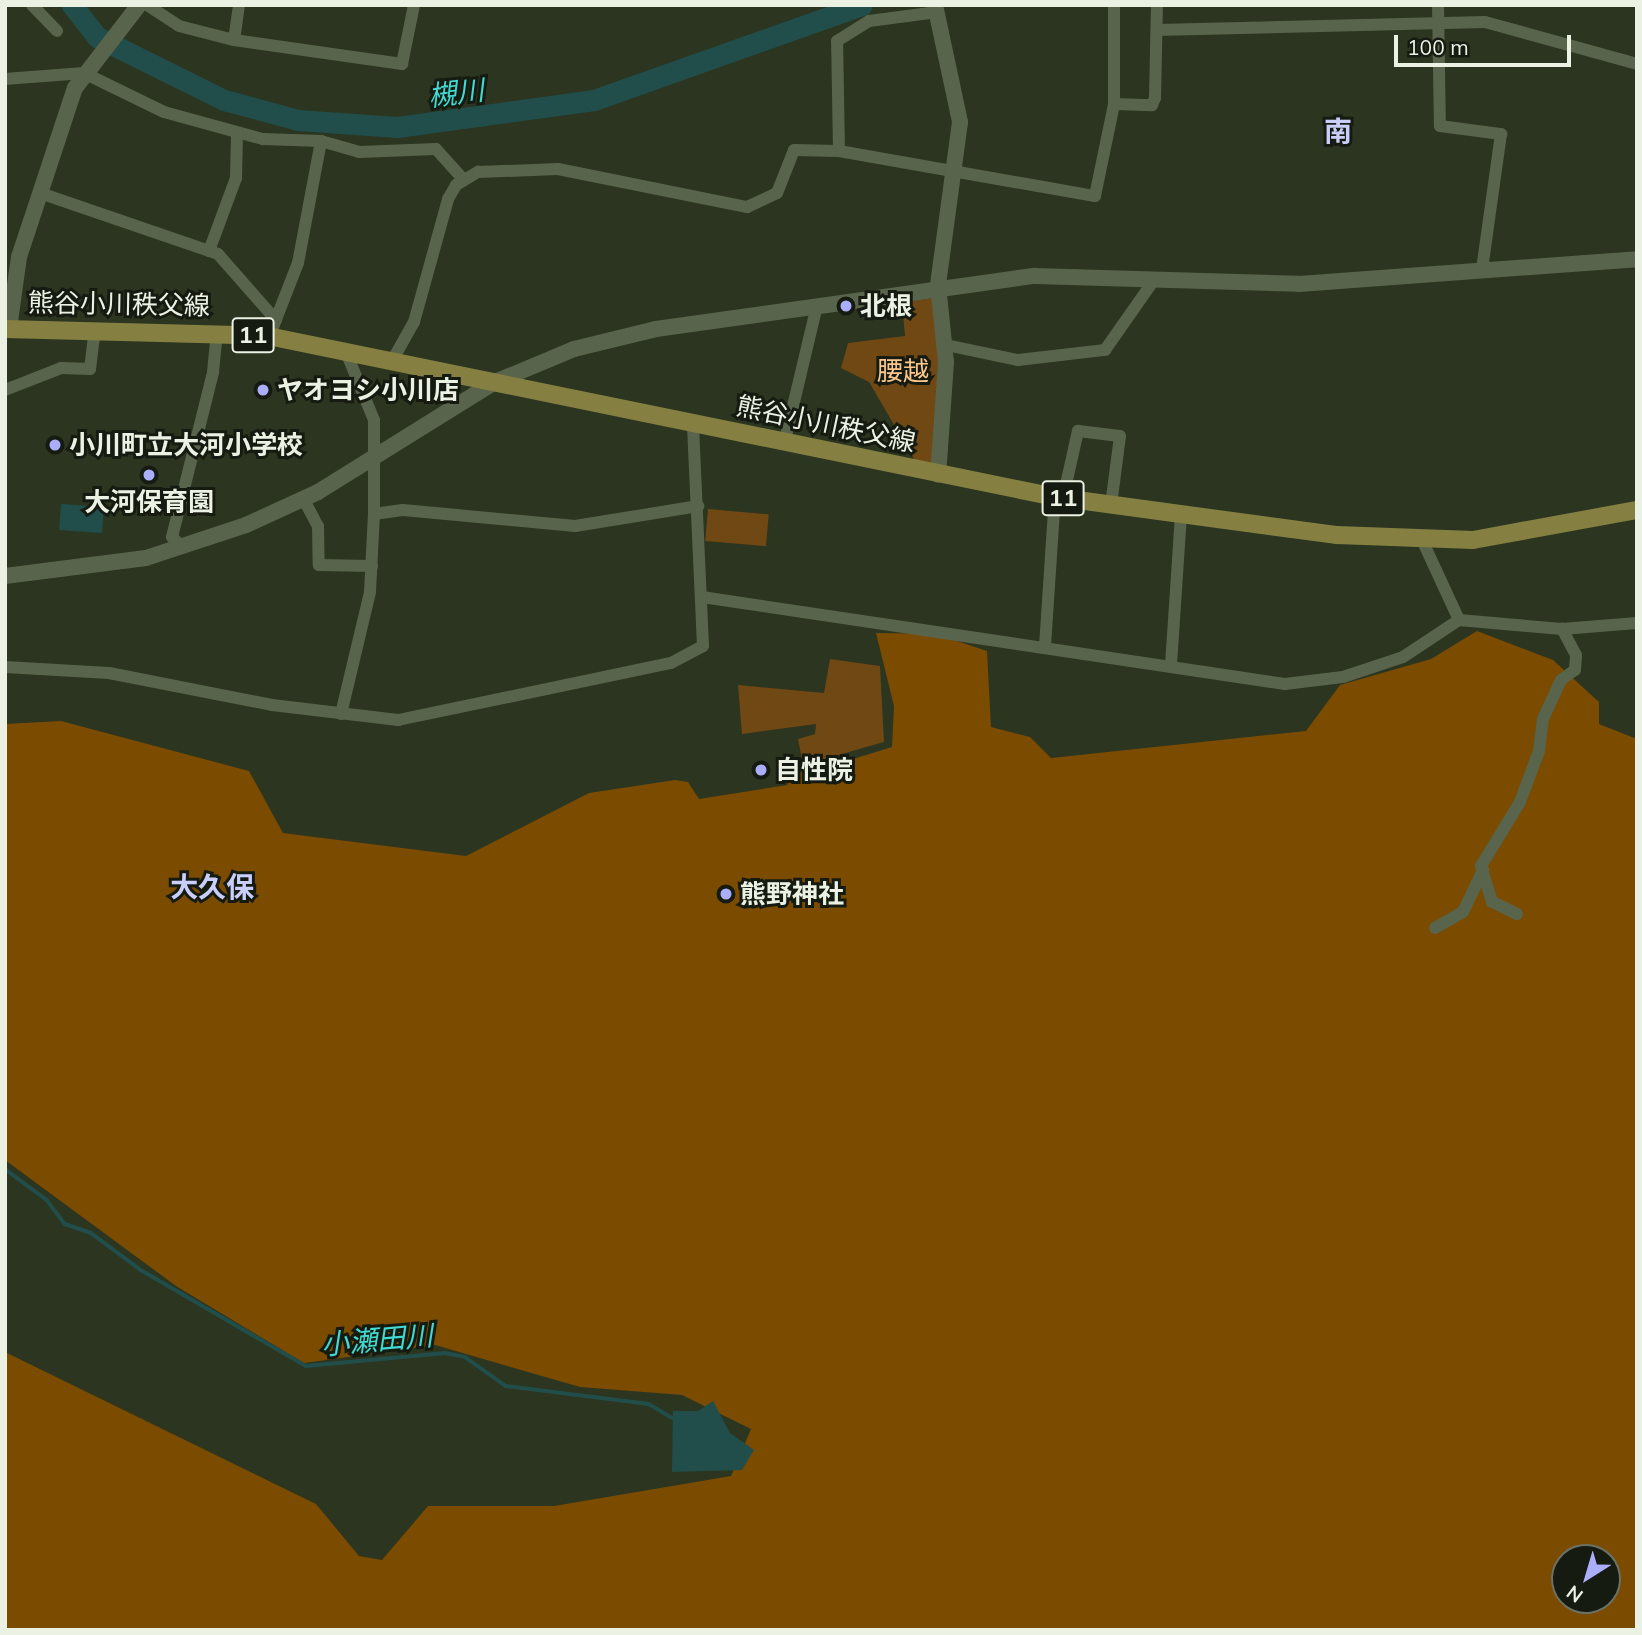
<!DOCTYPE html>
<meta charset="utf-8">
<style>
body{margin:0}
#map{position:relative;width:1642px;height:1635px;overflow:hidden;background:#2b351f;font-family:Mulish,"Noto Sans JP",sans-serif}
div>[style]{position:absolute}
.green>*{inset:0;background:#704813;transform-origin:0 0}
.forest>*{inset:0;background:#7b4b00}
.water>*{inset:0;background:#214e4b;transform-origin:0 0}
.stream>*{height:3.5px;margin:-1.75px;padding:0 1.75px;transform-origin:1.75px;border-radius:1.75px;background:#214e4b}
.river>*{height:21px;margin:-10.5px;padding:0 10.5px;transform-origin:10.5px;border-radius:10.5px;background:#214e4b}
.street>*{height:12px;margin:-6px;padding:0 6px;transform-origin:6px;border-radius:6px;background:#59644c}
.secondary>*{height:16px;margin:-8px;padding:0 8px;transform-origin:8px;border-radius:8px;background:#59644c}
.primary>*{height:18px;margin:-9px;padding:0 9px;transform-origin:9px;border-radius:9px;background:#858042}
.dots>*{width:19px;height:19px;translate:-50% -50%;box-sizing:border-box;border:4px solid #161b11;border-radius:50%}
span{translate:-50% -50%;white-space:nowrap;text-align:center;line-height:1.15;-webkit-text-stroke:6px #161b11;paint-order:stroke}
.shield-label span{padding:2px 5px;background:#161b11;border:2px solid;border-radius:5px;-webkit-text-stroke-width:0}
.shield-label{font-size:24px;color:#ebf2e4;font-weight:700}
.street-label{font-size:26px;color:#ebf2e4}
.poi-label{font-size:26px;color:#ebf2e4;font-weight:700}
.left{translate:0 -50%;text-align:left}
.park-label{font-size:26px;color:#fac68e}
.water-label{font-size:28px;color:#41d9d1;font-style:italic}
.neighbourhood-label{font-size:28px;color:#cacefa;font-weight:700}
.frame{position:absolute;inset:0;border:7px solid #ebf2e4;pointer-events:none}
.north{position:absolute;left:1551px;top:1544px;width:70px;height:70px;box-sizing:border-box;background:#161b11;border:2px solid #6b7165;border-radius:50%;rotate:217deg;font-size:19px;font-weight:700;line-height:28px;text-align:center;color:#ebf2e4}
.north::after{content:'';display:block;margin:auto;width:24px;height:32px;background:#abaffb;clip-path:polygon(50% 0,100% 100%,50% 72%,0 100%)}
.scale{position:absolute;left:1394px;top:35px;width:177px;height:32px;box-sizing:border-box;border:4px solid #ebf2e4;border-top:0;padding-left:9px;font-size:21px;line-height:24px;white-space:nowrap;color:#ebf2e4;-webkit-text-stroke:5px #161b11;paint-order:stroke}
</style>
<div id="map">
<div class="green">
<div style="clip-path:polygon(935px 298px,939px 352px,932px 466px,917px 464px,869px 382px,841px 368px,848px 343px,905px 336px,902px 302px)"></div>
<div style="left:708px;top:509px;width:61px;height:32px;rotate:5deg"></div>
<div style="clip-path:polygon(830px 659px,880px 666px,884px 742px,803px 765px,798px 739px,815px 734px,816px 724px,742px 734px,738px 685px,824px 693px)"></div>
</div>
<div class="forest">
<div style="clip-path:polygon(evenodd,1477px 631px,1553px 660px,1599px 702px,1599px 724px,1637px 739px,1637px 1630px,5px 1630px,5px 1352px,316px 1504px,359px 1556px,382px 1560px,428px 1506px,554px 1506px,731px 1476px,751px 1429px,682px 1395px,580px 1387px,435px 1345px,304px 1363px,176px 1286px,5px 1160px,5px 724px,61px 721px,249px 771px,283px 833px,466px 856px,589px 793px,675px 780px,688px 782px,699px 799px,787px 785px,797px 762px,853px 759px,892px 747px,894px 706px,876px 633px,936px 634px,987px 651px,991px 727px,1030px 737px,1051px 758px,1306px 731px,1340px 685px,1431px 659px,1477px 631px,1565px 1558px,1607px 1558px,1607px 1600px,1565px 1600px,1565px 1558px)"></div>
</div>
<div class="water">
<div style="left:61px;top:504px;width:43px;height:26px;rotate:4deg"></div>
<div style="clip-path:polygon(713px 1401px,730px 1433px,754px 1450px,742px 1470px,672px 1472px,673px 1411px,698px 1411px)"></div>
</div>
<div class="stream">
<div style="left:5px;top:1169px;width:52px;rotate:36.4deg"></div>
<div style="left:47px;top:1200px;width:30px;rotate:53deg"></div>
<div style="left:65px;top:1224px;width:28px;rotate:19deg"></div>
<div style="left:91px;top:1233px;width:62px;rotate:36.5deg"></div>
<div style="left:141px;top:1270px;width:191px;rotate:30.2deg"></div>
<div style="left:306px;top:1366px;width:140px;rotate:-5.3deg"></div>
<div style="left:445px;top:1353px;width:20px;rotate:11deg"></div>
<div style="left:465px;top:1357px;width:50px;rotate:35.3deg"></div>
<div style="left:506px;top:1386px;width:144px;rotate:7.2deg"></div>
<div style="left:649px;top:1404px;width:27px;rotate:31deg"></div>
</div>
<div class="river">
<div style="left:72px;top:5px;width:41px;rotate:52deg"></div>
<div style="left:97px;top:37px;width:142px;rotate:26.4deg"></div>
<div style="left:224px;top:100px;width:77px;rotate:15.1deg"></div>
<div style="left:298px;top:120px;width:99px;rotate:4deg"></div>
<div style="left:397px;top:127px;width:199px;rotate:-7.8deg"></div>
<div style="left:594px;top:100px;width:284px;rotate:-19.5deg"></div>
</div>
<div class="street">
<div style="left:32px;top:5px;width:36px;rotate:46deg"></div>
<div style="left:147px;top:5px;width:38px;rotate:33deg"></div>
<div style="left:179px;top:26px;width:57px;rotate:14.3deg"></div>
<div style="left:239px;top:5px;width:35px;rotate:98deg"></div>
<div style="left:234px;top:40px;width:170px;rotate:8.1deg"></div>
<div style="left:402px;top:64px;width:60px;rotate:-78.5deg"></div>
<div style="left:1438px;top:5px;width:121px;rotate:89.1deg"></div>
<div style="left:1440px;top:126px;width:62px;rotate:7.5deg"></div>
<div style="left:1501px;top:134px;width:137px;rotate:98deg"></div>
<div style="left:1157px;top:30px;width:328px;rotate:-1.4deg"></div>
<div style="left:1485px;top:22px;width:158px;rotate:15.4deg"></div>
<div style="left:5px;top:79px;width:79px;rotate:-4.3deg"></div>
<div style="left:84px;top:73px;width:89px;rotate:26deg"></div>
<div style="left:164px;top:112px;width:103px;rotate:15.3deg"></div>
<div style="left:263px;top:139px;width:58px;rotate:2deg"></div>
<div style="left:321px;top:141px;width:40px;rotate:16deg"></div>
<div style="left:359px;top:152px;width:77px;rotate:-2.2deg"></div>
<div style="left:436px;top:149px;width:40px;rotate:48deg"></div>
<div style="left:1114px;top:104px;width:38px;rotate:2deg"></div>
<div style="left:1152px;top:105px;width:8px;rotate:-67deg"></div>
<div style="left:1155px;top:98px;width:93px;rotate:-88.8deg"></div>
<div style="left:839px;top:151px;width:110px;rotate:-91deg"></div>
<div style="left:837px;top:41px;width:38px;rotate:-32deg"></div>
<div style="left:869px;top:21px;width:69px;rotate:-7.5deg"></div>
<div style="left:40px;top:193px;width:188px;rotate:18.9deg"></div>
<div style="left:218px;top:254px;width:88px;rotate:48.7deg"></div>
<div style="left:209px;top:251px;width:78px;rotate:-69.7deg"></div>
<div style="left:236px;top:178px;width:44px;rotate:-88.7deg"></div>
<div style="left:273px;top:327px;width:69px;rotate:-68.7deg"></div>
<div style="left:298px;top:263px;width:124px;rotate:-79.3deg"></div>
<div style="left:946px;top:345px;width:74px;rotate:11.8deg"></div>
<div style="left:1018px;top:360px;width:88px;rotate:-6.6deg"></div>
<div style="left:1105px;top:350px;width:82px;rotate:-55deg"></div>
<div style="left:392px;top:361px;width:45px;rotate:-60.6deg"></div>
<div style="left:414px;top:322px;width:128px;rotate:-74.5deg"></div>
<div style="left:448px;top:199px;width:16px;rotate:-60deg"></div>
<div style="left:456px;top:185px;width:26px;rotate:-31deg"></div>
<div style="left:478px;top:172px;width:80px;rotate:-2.1deg"></div>
<div style="left:558px;top:169px;width:193px;rotate:11.4deg"></div>
<div style="left:747px;top:207px;width:33px;rotate:-25deg"></div>
<div style="left:777px;top:193px;width:46px;rotate:-68.4deg"></div>
<div style="left:794px;top:150px;width:45px;rotate:1.3deg"></div>
<div style="left:839px;top:151px;width:260px;rotate:10deg"></div>
<div style="left:1095px;top:196px;width:94px;rotate:-78.3deg"></div>
<div style="left:1114px;top:104px;width:99px;rotate:-90deg"></div>
<div style="left:5px;top:390px;width:60px;rotate:-21.4deg"></div>
<div style="left:61px;top:368px;width:29px;rotate:2deg"></div>
<div style="left:90px;top:369px;width:39px;rotate:-83deg"></div>
<div style="left:784px;top:444px;width:142px;rotate:-76.6deg"></div>
<div style="left:1063px;top:498px;width:69px;rotate:-77.4deg"></div>
<div style="left:1078px;top:431px;width:42px;rotate:6.8deg"></div>
<div style="left:1120px;top:436px;width:70px;rotate:97.4deg"></div>
<div style="left:304px;top:500px;width:30px;rotate:62deg"></div>
<div style="left:318px;top:526px;width:39px;rotate:89deg"></div>
<div style="left:319px;top:565px;width:53px;rotate:1.1deg"></div>
<div style="left:374px;top:514px;width:29px;rotate:-8deg"></div>
<div style="left:403px;top:510px;width:173px;rotate:5.3deg"></div>
<div style="left:575px;top:526px;width:125px;rotate:-9.2deg"></div>
<div style="left:1423px;top:542px;width:86px;rotate:65.2deg"></div>
<div style="left:182px;top:547px;width:14px;rotate:-135deg"></div>
<div style="left:172px;top:537px;width:170px;rotate:-76deg"></div>
<div style="left:213px;top:372px;width:40px;rotate:-84.3deg"></div>
<div style="left:702px;top:597px;width:589px;rotate:8.49deg"></div>
<div style="left:1285px;top:684px;width:58px;rotate:-6.9deg"></div>
<div style="left:1343px;top:677px;width:63px;rotate:-18.4deg"></div>
<div style="left:1403px;top:657px;width:67px;rotate:-33.5deg"></div>
<div style="left:1459px;top:620px;width:103px;rotate:5deg"></div>
<div style="left:1562px;top:629px;width:75px;rotate:-4.6deg"></div>
<div style="left:1045px;top:646px;width:149px;rotate:-86.2deg"></div>
<div style="left:1171px;top:665px;width:151px;rotate:-86.2deg"></div>
<div style="left:5px;top:667px;width:104px;rotate:3.3deg"></div>
<div style="left:109px;top:673px;width:166px;rotate:11.1deg"></div>
<div style="left:272px;top:705px;width:127px;rotate:6.8deg"></div>
<div style="left:398px;top:720px;width:279px;rotate:-11.8deg"></div>
<div style="left:671px;top:663px;width:36px;rotate:-28deg"></div>
<div style="left:703px;top:646px;width:223px;rotate:-92.6deg"></div>
<div style="left:341px;top:714px;width:125px;rotate:-76.6deg"></div>
<div style="left:370px;top:592px;width:78px;rotate:-87.1deg"></div>
<div style="left:374px;top:514px;width:94px;rotate:-90deg"></div>
<div style="left:374px;top:420px;width:74px;rotate:-112.4deg"></div>
<div style="left:1517px;top:914px;width:28px;rotate:-154deg"></div>
<div style="left:1492px;top:902px;width:38px;rotate:-107deg"></div>
<div style="left:1481px;top:866px;width:75px;rotate:-58.6deg"></div>
<div style="left:1520px;top:802px;width:54px;rotate:-69.6deg"></div>
<div style="left:1539px;top:751px;width:32px;rotate:-83deg"></div>
<div style="left:1543px;top:719px;width:43px;rotate:-65.2deg"></div>
<div style="left:1561px;top:680px;width:17px;rotate:-36deg"></div>
<div style="left:1575px;top:670px;width:15px;rotate:-86deg"></div>
<div style="left:1576px;top:655px;width:30px;rotate:-118deg"></div>
<div style="left:1435px;top:928px;width:32px;rotate:-30deg"></div>
<div style="left:1463px;top:912px;width:47px;rotate:-64.5deg"></div>
</div>
<div class="secondary">
<div style="left:935px;top:5px;width:120px;rotate:77.9deg"></div>
<div style="left:960px;top:122px;width:164px;rotate:97.7deg"></div>
<div style="left:938px;top:285px;width:77px;rotate:84.1deg"></div>
<div style="left:946px;top:362px;width:113px;rotate:94deg"></div>
<div style="left:9px;top:329px;width:73px;rotate:-82.1deg"></div>
<div style="left:19px;top:257px;width:178px;rotate:-71.7deg"></div>
<div style="left:75px;top:88px;width:105px;rotate:-52.4deg"></div>
<div style="left:5px;top:576px;width:142px;rotate:-7.3deg"></div>
<div style="left:146px;top:558px;width:105px;rotate:-18.3deg"></div>
<div style="left:246px;top:525px;width:79px;rotate:-24.6deg"></div>
<div style="left:318px;top:492px;width:208px;rotate:-31.9deg"></div>
<div style="left:495px;top:382px;width:86px;rotate:-22.7deg"></div>
<div style="left:574px;top:349px;width:84px;rotate:-13.7deg"></div>
<div style="left:656px;top:329px;width:383px;rotate:-8deg"></div>
<div style="left:1035px;top:276px;width:264px;rotate:1.7deg"></div>
<div style="left:1299px;top:284px;width:339px;rotate:-4.2deg"></div>
</div>
<div class="primary">
<div style="left:5px;top:329px;width:263px;rotate:1.5deg"></div>
<div style="left:268px;top:336px;width:803px;rotate:11.56deg"></div>
<div style="left:1055px;top:497px;width:285px;rotate:7.7deg"></div>
<div style="left:1337px;top:535px;width:136px;rotate:2.1deg"></div>
<div style="left:1473px;top:540px;width:167px;rotate:-10.4deg"></div>
</div>
<div class="dots">
<div style="left:846px;top:306px;background:#abaffb"></div>
<div style="left:263px;top:390px;background:#abaffb"></div>
<div style="left:55px;top:445px;background:#abaffb"></div>
<div style="left:149px;top:475px;background:#abaffb"></div>
<div style="left:761px;top:770px;background:#abaffb"></div>
<div style="left:726px;top:894px;background:#abaffb"></div>
</div>
<div class="shield-label">
<span style="left:253px;top:335px">11</span>
<span style="left:1063px;top:498px">11</span>
</div>
<div class="street-label">
<span style="left:119px;top:304px;rotate:1deg">熊谷小川秩父線</span>
<span style="left:826px;top:424px;rotate:12deg">熊谷小川秩父線</span>
</div>
<div class="poi-label">
<span class="left" style="left:860px;top:306px">北根</span>
<span class="left" style="left:277px;top:390px">ヤオヨシ小川店</span>
<span class="left" style="left:69px;top:445px">小川町立大河小学校</span>
<span style="left:149px;top:502px">大河保育園</span>
<span class="left" style="left:775px;top:770px">自性院</span>
<span class="left" style="left:740px;top:894px">熊野神社</span>
</div>
<div class="park-label">
<span style="left:903px;top:371px">腰越</span>
</div>
<div class="water-label">
<span style="left:456px;top:93px;rotate:-7deg">槻川</span>
<span style="left:377px;top:1340px;rotate:-5deg">小瀬田川</span>
</div>
<div class="neighbourhood-label">
<span style="left:1338px;top:131px">南</span>
<span style="left:212px;top:887px">大久保</span>
</div>
<div class="frame"></div>
<div class="north">N</div>
<div class="scale">100 m</div>
</div>
